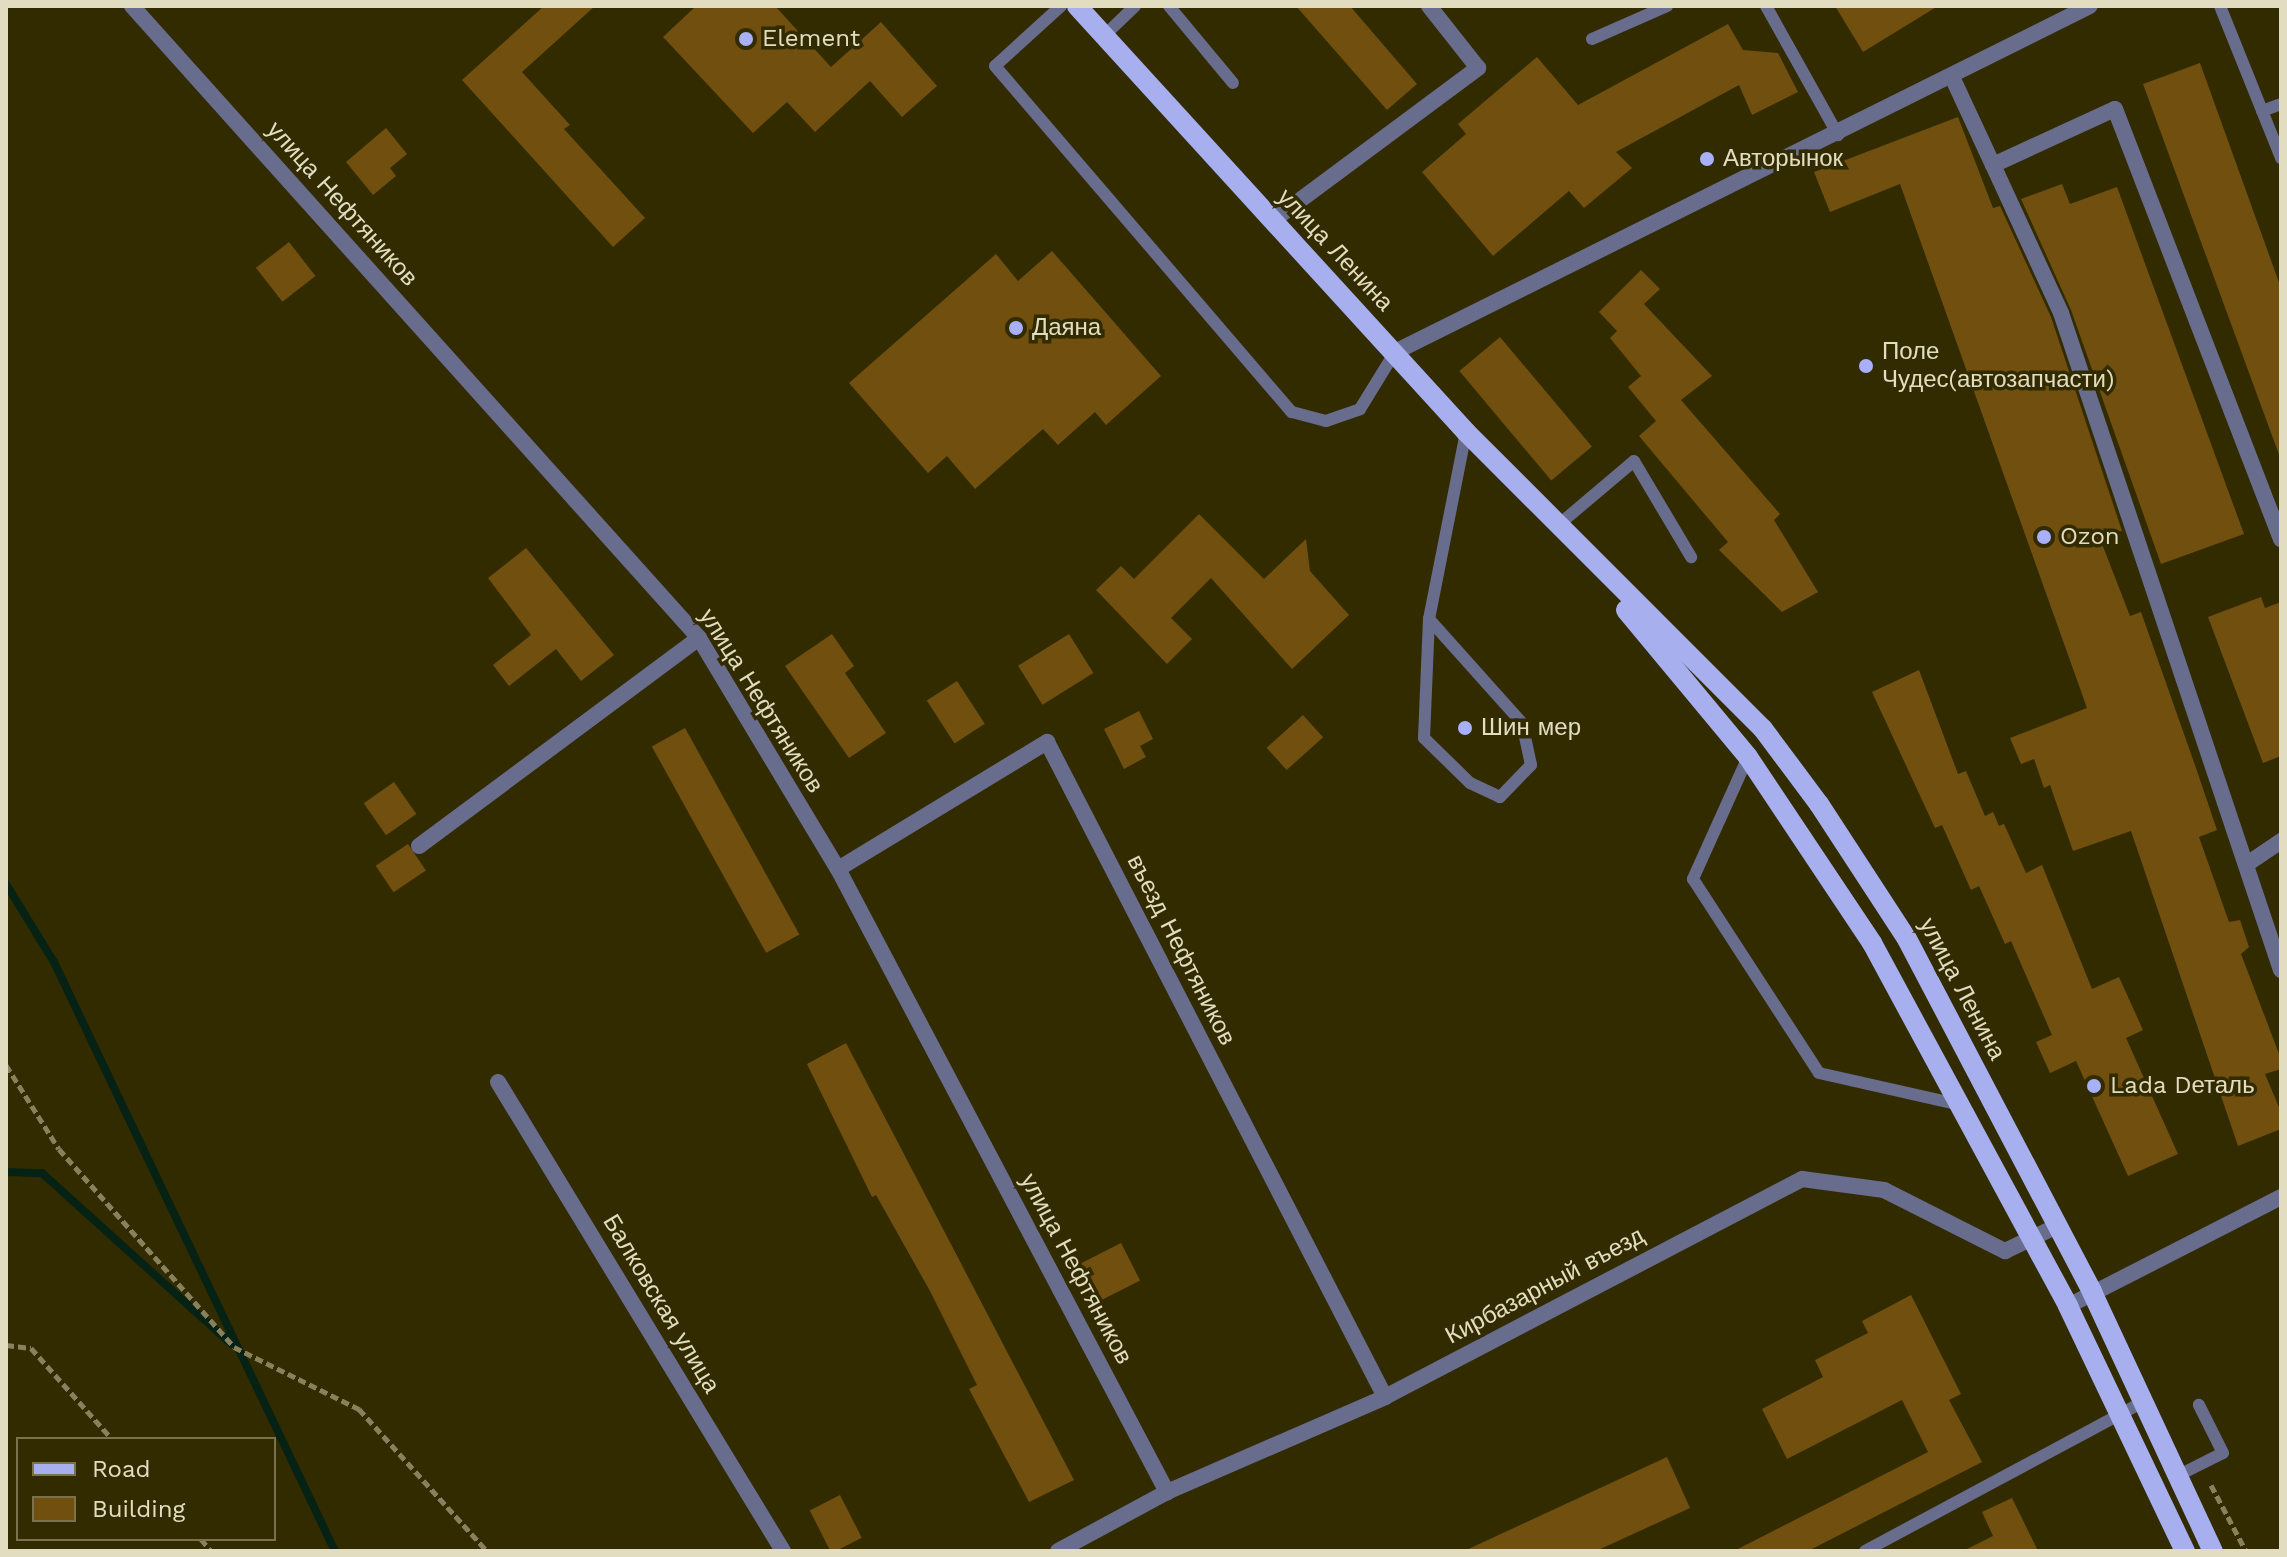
<!DOCTYPE html>
<meta charset="utf-8">
<style>
body{margin:0}
#map{position:relative;width:2287px;height:1557px;overflow:hidden;background:#332b00;font-family:"Work Sans",sans-serif}
div>[style]{position:absolute}
.stream>*{height:8px;margin:-4px;padding:0 4px;transform-origin:4px;border-radius:4px;background:#062214}
.building>*{inset:0;background:#704f0f;transform-origin:0 0}
.path>*{height:5px;margin-top:-2.5px;transform-origin:0;background:repeating-linear-gradient(90deg,#88815d 0 8px,transparent 0 12px)}
.service>*{height:12px;margin:-6px;padding:0 6px;transform-origin:6px;border-radius:6px;background:#696d8d}
.minor>*{height:16px;margin:-8px;padding:0 8px;transform-origin:8px;border-radius:8px;background:#696d8d}
.tertiary>*{height:16px;margin:-8px;padding:0 8px;transform-origin:8px;border-radius:8px;background:#696d8d}
.primary>*{height:20px;margin:-10px;padding:0 10px;transform-origin:10px;border-radius:10px;background:#a7afef}
.dots>*{width:22px;height:22px;translate:-50% -50%;box-sizing:border-box;border:4px solid #332b00;border-radius:50%}
span{translate:-50% -50%;white-space:nowrap;text-align:center;line-height:1.15;-webkit-text-stroke:7px #332b00;paint-order:stroke}
.poi-label{font-size:24px;color:#e2ddc1}
.left{translate:0 -50%;text-align:left}
.street-label{font-size:24px;color:#e2ddc1}
.frame{position:absolute;inset:0;border:8px solid #e2ddc1;pointer-events:none}
.legend{position:absolute;left:16px;top:1437px;width:260px;height:104px;box-sizing:border-box;background:#332b00;border:2px solid #79724d;margin:0;padding:10px 14px;list-style:none;font-size:24px;color:#e2ddc1}
.legend li{display:flex;align-items:center;gap:16px;height:40px}
.legend b{width:40px;border:2px solid #79724d}
</style>
<div id="map">
<div class="stream">
<div style="left:6px;top:884px;width:92px;rotate:58.4deg"></div>
<div style="left:54px;top:962px;width:653px;rotate:64.5deg"></div>
<div style="left:6px;top:1172px;width:36px;rotate:2deg"></div>
<div style="left:42px;top:1173px;width:255px;rotate:42.1deg"></div>
</div>
<div class="building">
<div style="clip-path:polygon(544px 6px,595px 6px,522px 72px,570px 125px,564px 129px,645px 218px,613px 247px,462px 80px)"></div>
<div style="clip-path:polygon(696px 6px,775px 6px,831px 67px,881px 22px,937px 86px,902px 117px,870px 81px,815px 132px,787px 102px,753px 133px,663px 37px)"></div>
<div style="clip-path:polygon(1296px 6px,1350px 6px,1417px 84px,1387px 110px)"></div>
<div style="clip-path:polygon(1835px 6px,1938px 6px,1863px 52px)"></div>
<div style="clip-path:polygon(1728px 24px,1743px 50px,1778px 53px,1798px 92px,1752px 115px,1739px 85px,1616px 152px,1632px 168px,1584px 208px,1569px 191px,1493px 256px,1422px 172px,1466px 134px,1458px 124px,1537px 57px,1578px 105px)"></div>
<div style="clip-path:polygon(2200px 63px,2281px 288px,2281px 460px,2143px 84px)"></div>
<div style="clip-path:polygon(1958px 117px,1993px 208px,2000px 206px,2051px 317px,2122px 531px,2097px 531px,2130px 616px,2141px 612px,2196px 768px,2217px 830px,2199px 837px,2229px 922px,2240px 920px,2249px 947px,2241px 954px,2281px 1059px,2281px 1069px,2265px 1074px,2281px 1112px,2281px 1129px,2238px 1146px,2131px 831px,2073px 851px,2050px 785px,2044px 788px,2034px 759px,2021px 764px,2010px 738px,2087px 708px,1900px 184px,1830px 212px,1814px 172px)"></div>
<div style="clip-path:polygon(386px 128px,407px 154px,390px 168px,396px 176px,373px 195px,346px 162px)"></div>
<div style="clip-path:polygon(2062px 184px,2070px 204px,2117px 187px,2244px 534px,2161px 564px,2071px 310px,2021px 199px)"></div>
<div style="left:289px;top:242px;width:43px;height:42px;rotate:52deg"></div>
<div style="clip-path:polygon(1052px 251px,1161px 376px,1106px 425px,1095px 412px,1058px 445px,1043px 429px,975px 489px,947px 456px,928px 473px,849px 383px,996px 254px,1018px 281px)"></div>
<div style="clip-path:polygon(1641px 270px,1660px 289px,1644px 304px,1712px 376px,1681px 400px,1780px 514px,1774px 520px,1818px 592px,1782px 612px,1719px 550px,1728px 542px,1639px 436px,1656px 421px,1628px 387px,1641px 376px,1610px 338px,1617px 331px,1599px 312px)"></div>
<div style="left:1500px;top:337px;width:143px;height:53px;rotate:50deg"></div>
<div style="clip-path:polygon(1199px 514px,1264px 579px,1306px 539px,1310px 571px,1349px 615px,1292px 669px,1211px 578px,1171px 618px,1192px 639px,1167px 664px,1096px 590px,1121px 566px,1134px 579px)"></div>
<div style="clip-path:polygon(526px 548px,614px 655px,581px 681px,556px 649px,509px 686px,493px 665px,531px 635px,488px 578px)"></div>
<div style="clip-path:polygon(2261px 597px,2265px 608px,2281px 602px,2281px 756px,2263px 763px,2208px 617px)"></div>
<div style="clip-path:polygon(832px 634px,854px 666px,845px 673px,886px 733px,849px 758px,785px 666px)"></div>
<div style="left:1069px;top:634px;width:46px;height:60px;rotate:58deg"></div>
<div style="clip-path:polygon(1919px 670px,1958px 774px,1966px 771px,1985px 816px,1993px 812px,1999px 826px,2004px 824px,2026px 873px,2042px 865px,2092px 989px,2119px 977px,2143px 1030px,2126px 1038px,2178px 1154px,2128px 1176px,2076px 1061px,2050px 1073px,2036px 1042px,2052px 1035px,2011px 941px,2005px 944px,1979px 886px,1971px 890px,1942px 825px,1935px 828px,1872px 692px)"></div>
<div style="left:957px;top:681px;width:51px;height:36px;rotate:57deg"></div>
<div style="clip-path:polygon(1139px 711px,1153px 739px,1140px 746px,1146px 757px,1124px 769px,1104px 729px)"></div>
<div style="left:1303px;top:715px;width:30px;height:49px;rotate:48deg"></div>
<div style="left:685px;top:728px;width:236px;height:38px;rotate:61deg"></div>
<div style="left:394px;top:782px;width:39px;height:37px;rotate:55deg"></div>
<div style="left:408px;top:844px;width:32px;height:39px;rotate:56deg"></div>
<div style="clip-path:polygon(846px 1043px,1074px 1480px,1029px 1502px,969px 1389px,977px 1385px,930px 1291px,876px 1195px,872px 1197px,807px 1064px)"></div>
<div style="left:1121px;top:1243px;width:42px;height:47px;rotate:63deg"></div>
<div style="clip-path:polygon(1911px 1295px,1961px 1394px,1949px 1400px,1982px 1462px,1808px 1551px,1734px 1551px,1928px 1452px,1902px 1400px,1787px 1459px,1762px 1409px,1823px 1377px,1815px 1360px,1868px 1333px,1862px 1321px)"></div>
<div style="clip-path:polygon(1667px 1457px,1690px 1508px,1596px 1551px,1464px 1551px)"></div>
<div style="left:840px;top:1495px;width:48px;height:34px;rotate:63deg"></div>
<div style="clip-path:polygon(2012px 1498px,2038px 1551px,1963px 1551px,1993px 1536px,1982px 1512px)"></div>
</div>
<div class="path">
<div style="left:6px;top:1065px;width:99px;rotate:57.8deg"></div>
<div style="left:59px;top:1149px;width:264px;rotate:48.5deg"></div>
<div style="left:234px;top:1347px;width:140px;rotate:26.4deg"></div>
<div style="left:359px;top:1409px;width:191px;rotate:48deg"></div>
<div style="left:6px;top:1345px;width:25px;rotate:7deg"></div>
<div style="left:31px;top:1348px;width:122px;rotate:48.3deg"></div>
<div style="left:2211px;top:1485px;width:75px;rotate:62.1deg"></div>
<div style="left:201px;top:1539px;width:16px;rotate:50deg"></div>
</div>
<div class="service">
<div style="left:1061px;top:6px;width:89px;rotate:137.7deg"></div>
<div style="left:995px;top:66px;width:456px;rotate:49.4deg"></div>
<div style="left:1292px;top:412px;width:35px;rotate:15deg"></div>
<div style="left:1326px;top:421px;width:36px;rotate:-19deg"></div>
<div style="left:1360px;top:409px;width:67px;rotate:-58.4deg"></div>
<div style="left:1169px;top:6px;width:100px;rotate:50.3deg"></div>
<div style="left:1766px;top:6px;width:148px;rotate:60.8deg"></div>
<div style="left:2220px;top:6px;width:164px;rotate:68.1deg"></div>
<div style="left:1104px;top:36px;width:43px;rotate:-44.1deg"></div>
<div style="left:1592px;top:39px;width:82px;rotate:-23.7deg"></div>
<div style="left:2262px;top:111px;width:20px;rotate:-20deg"></div>
<div style="left:1556px;top:527px;width:102px;rotate:-40.2deg"></div>
<div style="left:1634px;top:461px;width:112px;rotate:59.3deg"></div>
<div style="left:1429px;top:619px;width:140px;rotate:48.2deg"></div>
<div style="left:1522px;top:723px;width:43px;rotate:77.9deg"></div>
<div style="left:1531px;top:765px;width:45px;rotate:134.1deg"></div>
<div style="left:1500px;top:797px;width:33px;rotate:-155deg"></div>
<div style="left:1470px;top:783px;width:64px;rotate:-135.6deg"></div>
<div style="left:1424px;top:738px;width:119px;rotate:-87.6deg"></div>
<div style="left:1429px;top:619px;width:191px;rotate:-78.8deg"></div>
<div style="left:1748px;top:757px;width:134px;rotate:114.3deg"></div>
<div style="left:1693px;top:879px;width:231px;rotate:57deg"></div>
<div style="left:1819px;top:1073px;width:146px;rotate:12.7deg"></div>
<div style="left:2177px;top:1476px;width:51px;rotate:-26.6deg"></div>
<div style="left:2223px;top:1453px;width:54px;rotate:-116.6deg"></div>
<div style="left:1865px;top:1551px;width:313px;rotate:-28.2deg"></div>
</div>
<div class="minor">
<div style="left:132px;top:6px;width:849px;rotate:48.1deg"></div>
<div style="left:699px;top:638px;width:270px;rotate:59deg"></div>
<div style="left:838px;top:869px;width:705px;rotate:62.16deg"></div>
<div style="left:1953px;top:79px;width:95px;rotate:65.1deg"></div>
<div style="left:1993px;top:165px;width:134px;rotate:-24.7deg"></div>
<div style="left:2115px;top:109px;width:461px;rotate:68.9deg"></div>
<div style="left:1993px;top:165px;width:163px;rotate:65.3deg"></div>
<div style="left:2061px;top:313px;width:693px;rotate:71.49deg"></div>
<div style="left:1272px;top:221px;width:257px;rotate:-36.6deg"></div>
<div style="left:1478px;top:68px;width:79px;rotate:-128.3deg"></div>
<div style="left:419px;top:846px;width:349px;rotate:-36.6deg"></div>
<div style="left:2247px;top:864px;width:41px;rotate:-34.1deg"></div>
<div style="left:838px;top:869px;width:245px;rotate:-31.3deg"></div>
<div style="left:1047px;top:742px;width:737px;rotate:62.7deg"></div>
<div style="left:498px;top:1082px;width:549px;rotate:58.71deg"></div>
</div>
<div class="tertiary">
<div style="left:1395px;top:352px;width:776px;rotate:-26.47deg"></div>
<div style="left:2068px;top:1306px;width:239px;rotate:-27.1deg"></div>
<div style="left:1058px;top:1551px;width:124px;rotate:-28.4deg"></div>
<div style="left:1167px;top:1492px;width:238px;rotate:-23.5deg"></div>
<div style="left:1385px;top:1397px;width:471px;rotate:-27.6deg"></div>
<div style="left:1802px;top:1179px;width:83px;rotate:7.6deg"></div>
<div style="left:1884px;top:1190px;width:136px;rotate:26.8deg"></div>
<div style="left:2005px;top:1251px;width:58px;rotate:-25.7deg"></div>
</div>
<div class="primary">
<div style="left:1077px;top:6px;width:577px;rotate:47.6deg"></div>
<div style="left:1466px;top:432px;width:420px;rotate:45deg"></div>
<div style="left:1763px;top:729px;width:94px;rotate:53.3deg"></div>
<div style="left:1819px;top:804px;width:161px;rotate:56.9deg"></div>
<div style="left:1907px;top:939px;width:399px;rotate:62.3deg"></div>
<div style="left:2092px;top:1292px;width:286px;rotate:65deg"></div>
<div style="left:1626px;top:610px;width:191px;rotate:50.3deg"></div>
<div style="left:1748px;top:757px;width:224px;rotate:56.3deg"></div>
<div style="left:1872px;top:943px;width:413px;rotate:61.6deg"></div>
<div style="left:2068px;top:1306px;width:272px;rotate:64.5deg"></div>
</div>
<div class="dots">
<div style="left:746px;top:39px;background:#a8b0fc"></div>
<div style="left:1707px;top:159px;background:#a8b0fc"></div>
<div style="left:1016px;top:328px;background:#a8b0fc"></div>
<div style="left:1866px;top:366px;background:#a8b0fc"></div>
<div style="left:2044px;top:537px;background:#a8b0fc"></div>
<div style="left:1465px;top:728px;background:#a8b0fc"></div>
<div style="left:2094px;top:1086px;background:#a8b0fc"></div>
</div>
<div class="poi-label">
<span class="left" style="left:762px;top:39px">Element</span>
<span class="left" style="left:1723px;top:159px">Авторынок</span>
<span class="left" style="left:1032px;top:328px">Даяна</span>
<span class="left" style="left:1882px;top:366px">Поле<br>Чудес(автозапчасти)</span>
<span class="left" style="left:2060px;top:537px">Ozon</span>
<span class="left" style="left:1481px;top:728px">Шин мер</span>
<span class="left" style="left:2110px;top:1086px">Lada Dеталь</span>
</div>
<div class="street-label">
<span style="left:342px;top:204px;rotate:48deg">улица Нефтяников</span>
<span style="left:1335px;top:250px;rotate:47deg">улица Ленина</span>
<span style="left:761px;top:701px;rotate:58deg">улица Нефтяников</span>
<span style="left:1181px;top:950px;rotate:63deg">въезд Нефтяников</span>
<span style="left:1962px;top:989px;rotate:62deg">улица Ленина</span>
<span style="left:1076px;top:1269px;rotate:62deg">улица Нефтяников</span>
<span style="left:1545px;top:1286px;rotate:-28deg">Кирбазарный въезд</span>
<span style="left:661px;top:1304px;rotate:59deg">Балковская улица</span>
</div>
<div class="frame"></div>
<ul class="legend">
<li><b style="height:10px;background:#a7afef"></b>Road</li>
<li><b style="height:22px;background:#704f0f"></b>Building</li>
</ul>
</div>
